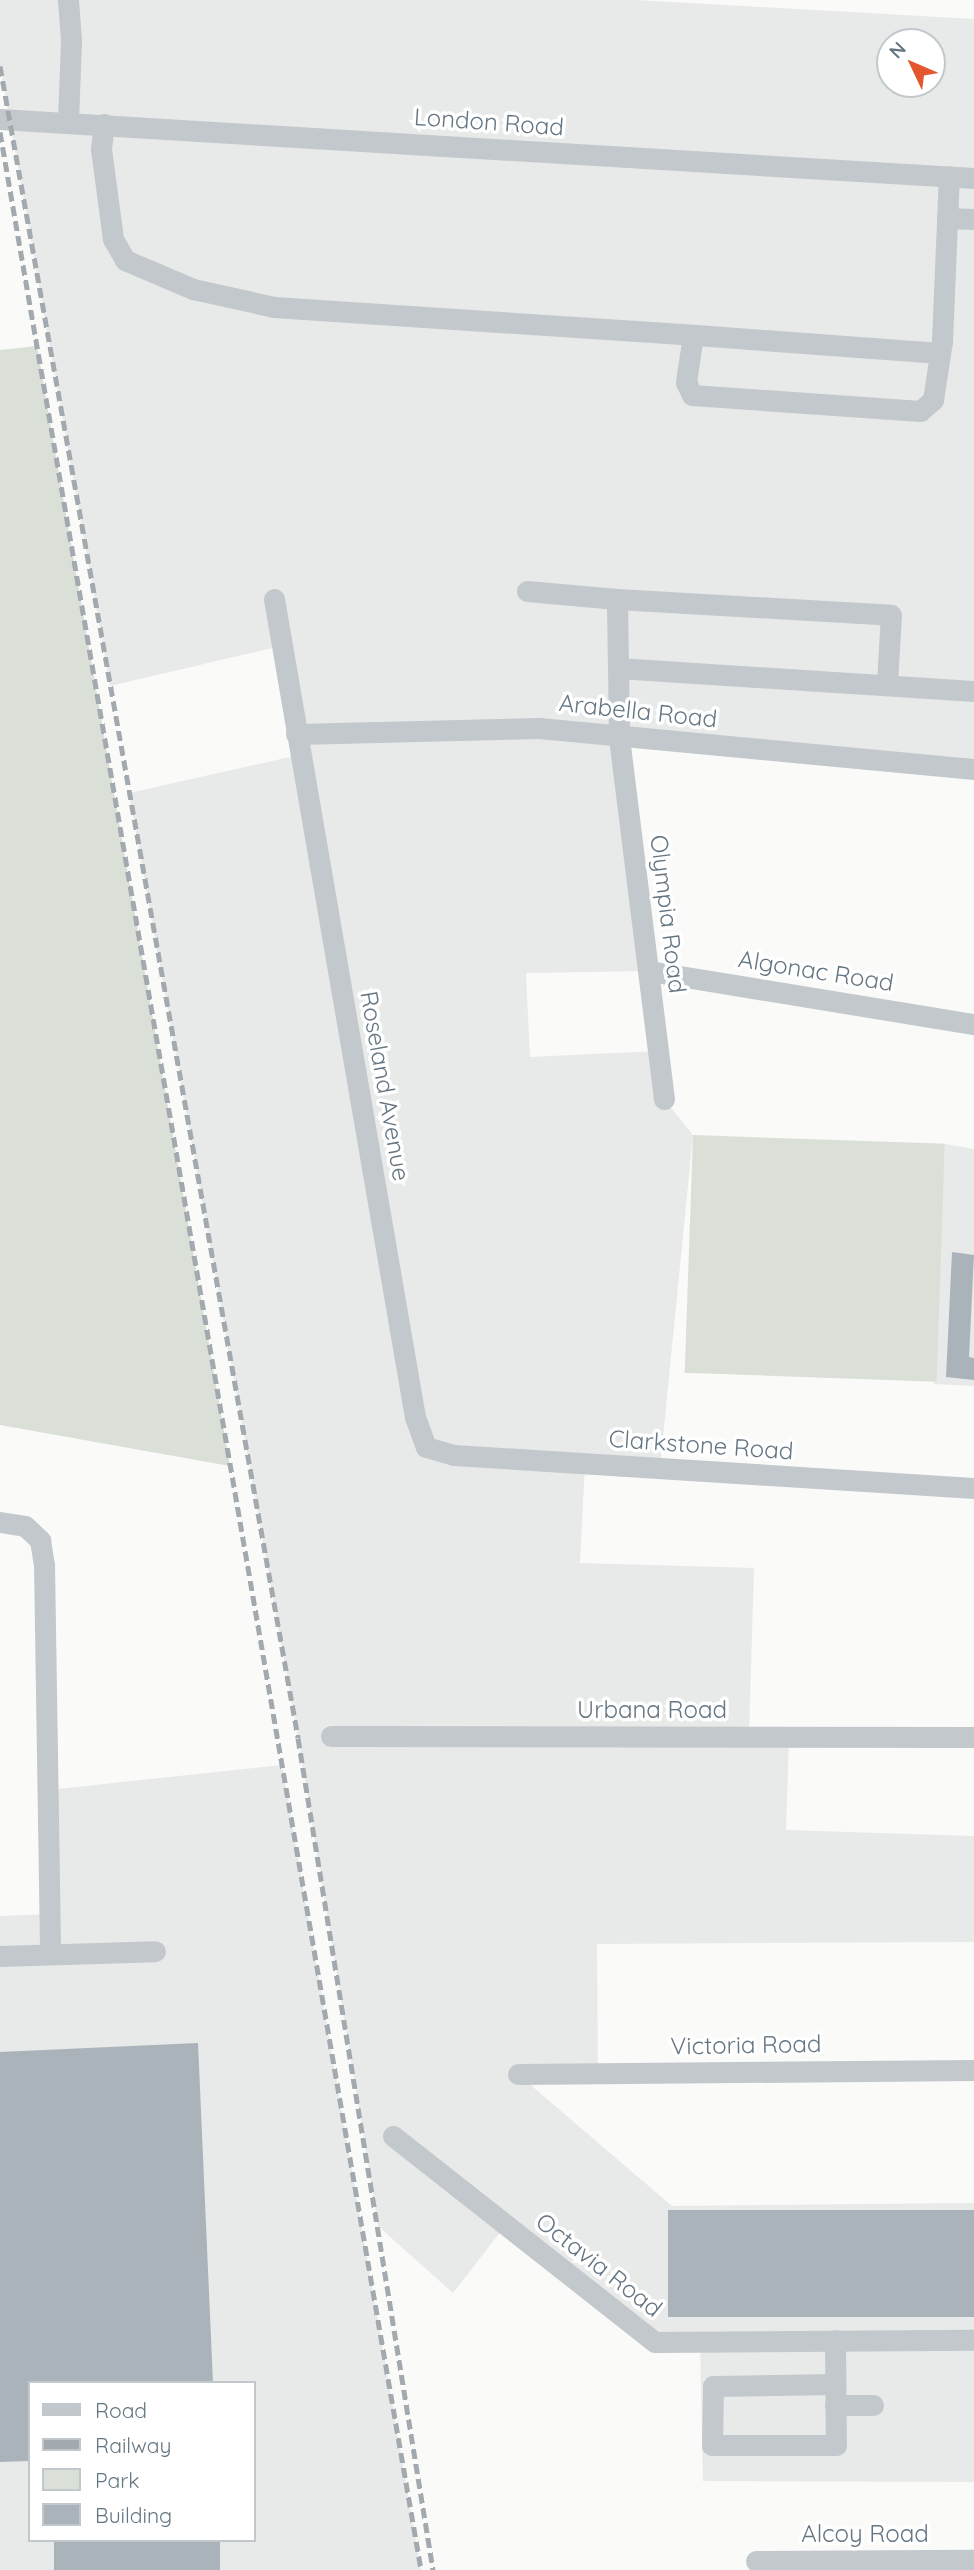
<!DOCTYPE html>
<style>
body{margin:0}
#map{position:relative;width:974px;height:2570px;overflow:hidden;background:#fafaf8;font-family:Quicksand,sans-serif}
div>[style]{position:absolute}
.built>*{inset:0;background:#e8e9e9}
.green>*{inset:0;background:#dadfd7;transform-origin:0 0}
.building>*{inset:0;background:#aab3b9;transform-origin:0 0}
.minor>*{height:21px;margin:-10.5px;padding:0 10.5px;transform-origin:10.5px;border-radius:10.5px;background:#c3c8cc}
.rail>*{height:5px;margin-top:-2.5px;transform-origin:0;background:repeating-linear-gradient(90deg,#a2aab0 0 10px,transparent 0 15px)}
span{translate:-50% -50%;white-space:nowrap;text-align:center;line-height:1.15;-webkit-text-stroke:7px #fff;paint-order:stroke}
.street-label{font-size:24px;color:#657683}
.legend{position:absolute;left:28px;top:2381px;width:228px;height:161px;box-sizing:border-box;background:#fff;border:2px solid #c1c8cd;margin:0;padding:9px 12px;list-style:none;font-size:21px;color:#657683}
.legend li{display:flex;align-items:center;gap:14px;height:35px}
.legend b{width:35px;border:2px solid #c1c8cd}
.north{position:absolute;left:876px;top:28px;width:70px;height:70px;box-sizing:border-box;background:#fff;border:2px solid #c1c8cd;border-radius:50%;rotate:314deg;font-size:19px;font-weight:700;line-height:28px;text-align:center;color:#657683}
.north::after{content:'';display:block;margin:auto;width:24px;height:32px;background:#e4572e;clip-path:polygon(50% 0,100% 100%,50% 72%,0 100%)}
</style>
<div id="map">
<div class="built">
<div style="clip-path:polygon(evenodd,0 0,636px 0,974px 19px,974px 769px,619px 737px,649px 971px,526px 973px,530px 1057px,658px 1051px,664px 1099px,693px 1135px,660px 1468px,585px 1464px,580px 1563px,754px 1568px,749px 1736px,789px 1737px,786px 1830px,974px 1836px,974px 1942px,597px 1944px,598px 2073px,519px 2075px,672px 2206px,974px 2203px,974px 2482px,703px 2481px,700px 2342px,655px 2342px,505px 2226px,453px 2293px,378px 2226px,298px 1738px,129px 793px,299px 755px,281px 646px,110px 686px,0 66px,0 0,890px 42px,932px 42px,932px 84px,890px 84px,890px 42px)"></div>
<div style="clip-path:polygon(945px 1144px,974px 1149px,974px 1386px,934px 1384px)"></div>
<div style="clip-path:polygon(evenodd,282px 1765px,421px 2570px,0 2570px,0 1916px,50px 1914px,48px 1790px,282px 1765px,30px 2383px,254px 2383px,254px 2540px,30px 2540px,30px 2383px)"></div>
</div>
<div class="green">
<div style="clip-path:polygon(37px 346px,230px 1466px,0 1425px,0 350px)"></div>
<div style="left:693px;top:1135px;width:252px;height:238px;rotate:2deg"></div>
</div>
<div class="building">
<div style="clip-path:polygon(952px 1252px,974px 1255px,969px 1357px,974px 1358px,974px 1380px,946px 1377px)"></div>
<div style="clip-path:polygon(198px 2043px,213px 2383px,30px 2383px,30px 2461px,0 2462px,0 2052px)"></div>
<div style="left:974px;top:2210px;width:107px;height:306px;rotate:90deg"></div>
<div style="left:54px;top:2540px;width:166px;height:30px"></div>
</div>
<div class="minor">
<div style="left:68px;top:0;width:40px;rotate:85.7deg"></div>
<div style="left:71px;top:40px;width:82px;rotate:92.1deg"></div>
<div style="left:0;top:119px;width:976px;rotate:3.47deg"></div>
<div style="left:104px;top:124px;width:25px;rotate:97deg"></div>
<div style="left:101px;top:149px;width:91px;rotate:82.4deg"></div>
<div style="left:113px;top:239px;width:24px;rotate:60deg"></div>
<div style="left:125px;top:260px;width:74px;rotate:23.1deg"></div>
<div style="left:193px;top:289px;width:83px;rotate:12.5deg"></div>
<div style="left:274px;top:307px;width:420px;rotate:3.8deg"></div>
<div style="left:947px;top:218px;width:27px;rotate:2deg"></div>
<div style="left:940px;top:353px;width:248px;rotate:-175.8deg"></div>
<div style="left:693px;top:335px;width:48px;rotate:98.5deg"></div>
<div style="left:686px;top:382px;width:14px;rotate:65deg"></div>
<div style="left:692px;top:395px;width:229px;rotate:4deg"></div>
<div style="left:920px;top:411px;width:17px;rotate:-40deg"></div>
<div style="left:933px;top:400px;width:60px;rotate:-81.3deg"></div>
<div style="left:942px;top:341px;width:165px;rotate:-87.6deg"></div>
<div style="left:527px;top:591px;width:90px;rotate:5.1deg"></div>
<div style="left:617px;top:599px;width:69px;rotate:89.2deg"></div>
<div style="left:274px;top:599px;width:830px;rotate:80.22deg"></div>
<div style="left:415px;top:1417px;width:32px;rotate:70deg"></div>
<div style="left:426px;top:1447px;width:29px;rotate:16deg"></div>
<div style="left:454px;top:1455px;width:521px;rotate:3.63deg"></div>
<div style="left:617px;top:599px;width:274px;rotate:3.3deg"></div>
<div style="left:891px;top:615px;width:68px;rotate:93.4deg"></div>
<div style="left:296px;top:734px;width:243px;rotate:-1.4deg"></div>
<div style="left:539px;top:728px;width:437px;rotate:5.4deg"></div>
<div style="left:649px;top:971px;width:329px;rotate:9.3deg"></div>
<div style="left:664px;top:1099px;width:365px;rotate:-97.1deg"></div>
<div style="left:619px;top:737px;width:69px;rotate:-90.8deg"></div>
<div style="left:618px;top:668px;width:357px;rotate:3.7deg"></div>
<div style="left:0;top:1522px;width:25px;rotate:9deg"></div>
<div style="left:25px;top:1526px;width:21px;rotate:43deg"></div>
<div style="left:40px;top:1540px;width:24px;rotate:81deg"></div>
<div style="left:44px;top:1564px;width:390px;rotate:89.1deg"></div>
<div style="left:331px;top:1736px;width:643px;rotate:0.09deg"></div>
<div style="left:0;top:1956px;width:155px;rotate:-1.8deg"></div>
<div style="left:518px;top:2074px;width:456px;rotate:-0.5deg"></div>
<div style="left:393px;top:2136px;width:333px;rotate:38.2deg"></div>
<div style="left:655px;top:2342px;width:319px;rotate:-0.4deg"></div>
<div style="left:835px;top:2340px;width:105px;rotate:89.5deg"></div>
<div style="left:836px;top:2445px;width:124px;rotate:180deg"></div>
<div style="left:712px;top:2445px;width:59px;rotate:-89deg"></div>
<div style="left:713px;top:2386px;width:122px;rotate:-0.9deg"></div>
<div style="left:835px;top:2405px;width:38px"></div>
<div style="left:756px;top:2561px;width:218px;rotate:-0.3deg"></div>
</div>
<div class="rail">
<div style="left:0;top:66px;width:1698px;rotate:79.89deg"></div>
<div style="left:298px;top:1738px;width:843px;rotate:80.78deg"></div>
<div style="left:0;top:132px;width:2474px;rotate:80.2deg"></div>
</div>
<div class="street-label">
<span style="left:489px;top:122px;rotate:4deg">London Road</span>
<span style="left:638px;top:711px;rotate:6deg">Arabella Road</span>
<span style="left:668px;top:914px;rotate:83deg">Olympia Road</span>
<span style="left:816px;top:971px;rotate:9deg">Algonac Road</span>
<span style="left:385px;top:1086px;rotate:80deg">Roseland Avenue</span>
<span style="left:701px;top:1445px;rotate:4deg">Clarkstone Road</span>
<span style="left:652px;top:1710px">Urbana Road</span>
<span style="left:746px;top:2045px;rotate:-1deg">Victoria Road</span>
<span style="left:599px;top:2265px;rotate:38deg">Octavia Road</span>
<span style="left:865px;top:2534px">Alcoy Road</span>
</div>
<ul class="legend">
<li><b style="height:9px;background:#c3c8cc"></b>Road</li>
<li><b style="height:9px;background:#a2aab0"></b>Railway</li>
<li><b style="height:19px;background:#dadfd7"></b>Park</li>
<li><b style="height:19px;background:#aab3b9"></b>Building</li>
</ul>
<div class="north">N</div>
</div>
